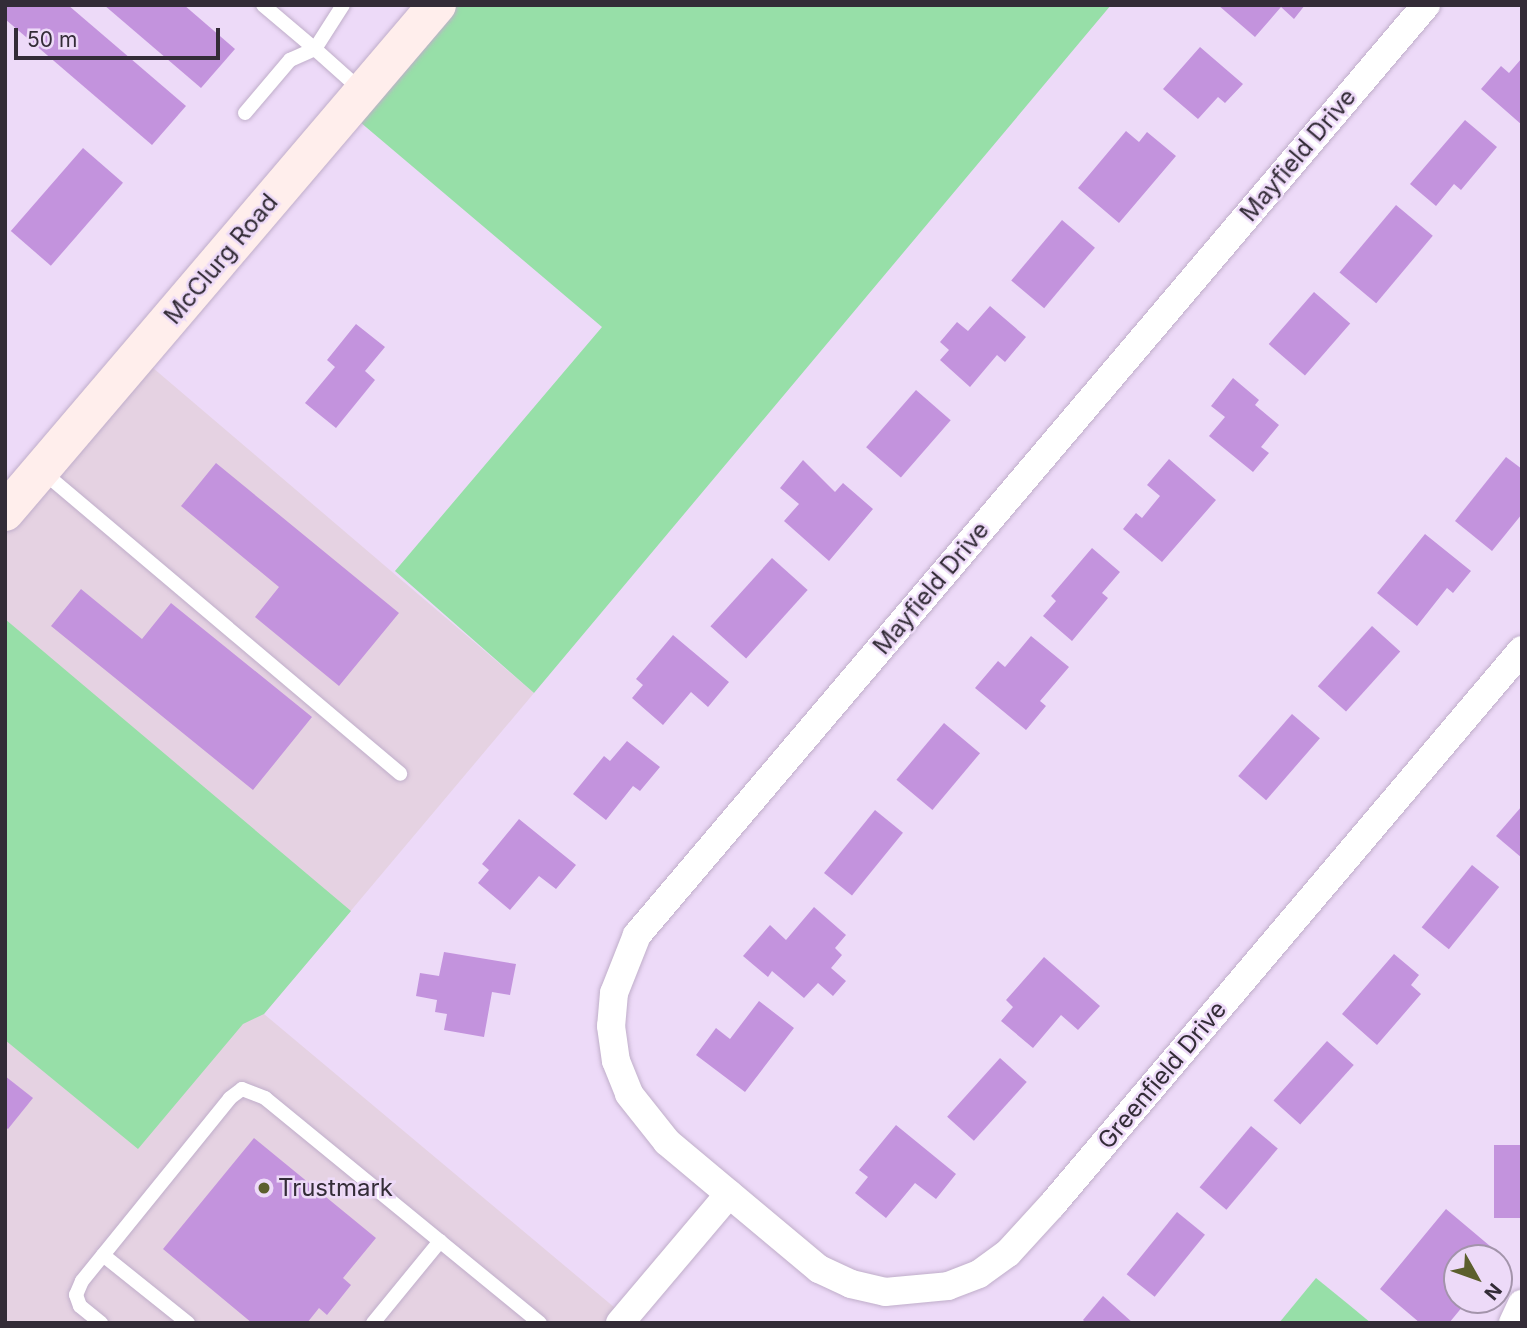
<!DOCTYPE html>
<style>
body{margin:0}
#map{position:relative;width:1527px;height:1328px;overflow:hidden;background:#eddaf8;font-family:Inter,sans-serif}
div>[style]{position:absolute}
.commercial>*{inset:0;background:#e5d2e2}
.green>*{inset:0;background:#97dfa8}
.building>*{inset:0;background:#c393dd;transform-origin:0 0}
.roads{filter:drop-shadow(0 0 2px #c0aeca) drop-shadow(0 0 2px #c0aeca)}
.lane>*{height:14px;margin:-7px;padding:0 7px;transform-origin:7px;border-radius:7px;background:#fff}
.street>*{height:28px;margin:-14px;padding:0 14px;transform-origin:14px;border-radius:14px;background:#fff}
.secondary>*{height:38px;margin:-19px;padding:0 19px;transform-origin:19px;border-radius:19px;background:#ffeeec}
.dots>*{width:19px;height:19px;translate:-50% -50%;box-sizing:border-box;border:4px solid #eddaf8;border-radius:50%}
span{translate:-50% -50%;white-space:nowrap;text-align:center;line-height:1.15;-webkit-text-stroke:5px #eddaf8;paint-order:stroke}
.street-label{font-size:24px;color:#332c37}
.poi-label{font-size:24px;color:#332c37}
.left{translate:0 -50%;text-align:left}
.frame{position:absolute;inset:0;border:7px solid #332c37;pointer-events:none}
.north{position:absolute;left:1443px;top:1244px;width:70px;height:70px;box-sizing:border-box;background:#eddaf8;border:2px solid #a394ab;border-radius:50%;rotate:130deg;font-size:19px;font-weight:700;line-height:28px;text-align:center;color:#332c37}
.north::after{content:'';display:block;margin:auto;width:24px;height:32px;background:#5c5f2d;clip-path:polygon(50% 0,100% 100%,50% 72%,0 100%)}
.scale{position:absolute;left:14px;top:28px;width:206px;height:32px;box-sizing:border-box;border:4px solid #332c37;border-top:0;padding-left:9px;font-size:21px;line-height:24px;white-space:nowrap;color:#332c37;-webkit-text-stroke:5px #eddaf8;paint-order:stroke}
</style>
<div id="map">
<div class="commercial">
<div style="clip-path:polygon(139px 356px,534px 693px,264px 1014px,633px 1323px,5px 1323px,5px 512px)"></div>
</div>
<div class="green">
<div style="clip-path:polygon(437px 5px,1111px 5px,534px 693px,395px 571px,602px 327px,347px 111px)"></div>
<div style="clip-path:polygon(5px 619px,351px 911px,264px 1014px,243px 1024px,138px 1149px,5px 1040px)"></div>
<div style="clip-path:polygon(1316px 1278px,1348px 1304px,1371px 1323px,1279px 1323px)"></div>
</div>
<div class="building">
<div style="clip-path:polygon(5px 5px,68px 5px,186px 106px,152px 145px,5px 19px)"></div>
<div style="clip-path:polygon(104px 5px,184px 5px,235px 49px,201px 88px)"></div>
<div style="clip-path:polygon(1218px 5px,1305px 5px,1294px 19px,1281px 7px,1255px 37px)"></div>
<div style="clip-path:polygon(1200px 47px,1243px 84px,1225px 103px,1218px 97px,1198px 119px,1163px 89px)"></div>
<div style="clip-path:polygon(1522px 58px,1522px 125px,1481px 89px,1501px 66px,1509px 73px)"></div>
<div style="clip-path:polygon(1465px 120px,1497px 147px,1461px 190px,1454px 184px,1436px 206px,1410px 184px)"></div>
<div style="clip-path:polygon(1126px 131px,1139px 142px,1147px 132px,1176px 156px,1119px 223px,1078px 188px)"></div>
<div style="left:83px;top:148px;width:53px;height:110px;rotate:41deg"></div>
<div style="left:1396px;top:205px;width:48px;height:88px;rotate:40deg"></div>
<div style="left:1062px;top:220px;width:43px;height:79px;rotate:40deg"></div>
<div style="left:1314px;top:292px;width:48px;height:69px;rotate:41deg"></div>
<div style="clip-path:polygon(990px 306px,1026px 337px,1005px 362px,997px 355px,970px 387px,940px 360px,949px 350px,940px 342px,957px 322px,968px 331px)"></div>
<div style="clip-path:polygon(356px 324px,385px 347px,365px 371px,375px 380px,336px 428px,305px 403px,335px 367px,327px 360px)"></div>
<div style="clip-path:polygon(1233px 378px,1259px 400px,1255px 405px,1279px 425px,1261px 447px,1269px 453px,1253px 472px,1209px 436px,1225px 417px,1211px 406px)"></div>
<div style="left:916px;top:390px;width:46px;height:76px;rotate:41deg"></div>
<div style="clip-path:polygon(1506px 457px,1522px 469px,1522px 514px,1492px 551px,1455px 521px)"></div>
<div style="clip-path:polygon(1169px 459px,1216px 500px,1162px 562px,1123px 529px,1136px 513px,1142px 518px,1160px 496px,1147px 485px)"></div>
<div style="clip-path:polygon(803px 460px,835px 492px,843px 483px,873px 509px,829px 561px,784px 521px,799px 504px,780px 488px)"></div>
<div style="clip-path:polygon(216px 463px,399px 613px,339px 686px,255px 617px,279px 587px,181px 506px)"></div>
<div style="clip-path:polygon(1425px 534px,1471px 571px,1453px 593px,1447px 588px,1417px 626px,1377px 593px)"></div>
<div style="clip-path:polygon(1092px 548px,1120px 572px,1102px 593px,1108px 598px,1072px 641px,1043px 616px,1056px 601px,1051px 596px)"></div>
<div style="left:772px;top:558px;width:48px;height:92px;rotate:42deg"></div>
<div style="clip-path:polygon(81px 589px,142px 639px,171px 603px,312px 717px,253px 790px,51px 626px)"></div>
<div style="left:1372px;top:626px;width:38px;height:81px;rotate:42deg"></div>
<div style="clip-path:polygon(673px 635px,729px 682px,708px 707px,691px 692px,663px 725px,632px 698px,643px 685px,636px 679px)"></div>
<div style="clip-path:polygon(1031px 636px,1069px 667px,1040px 701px,1046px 706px,1026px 730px,975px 688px,998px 661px,1005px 667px)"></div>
<div style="left:1292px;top:714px;width:37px;height:82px;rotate:41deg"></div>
<div style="left:944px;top:723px;width:47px;height:74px;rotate:40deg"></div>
<div style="clip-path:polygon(627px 741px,660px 767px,640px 791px,633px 786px,606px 820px,573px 794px,604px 756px,610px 761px)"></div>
<div style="clip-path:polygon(1522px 806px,1522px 858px,1496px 836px)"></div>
<div style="left:875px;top:810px;width:36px;height:81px;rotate:39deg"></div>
<div style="clip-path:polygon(519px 819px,576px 865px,556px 889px,539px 876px,510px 910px,478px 883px,489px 870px,482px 864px)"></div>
<div style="left:1472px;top:865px;width:35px;height:80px;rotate:39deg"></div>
<div style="clip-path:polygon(814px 907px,846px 935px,835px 948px,842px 955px,831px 968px,846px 981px,833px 996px,818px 983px,804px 998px,772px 971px,768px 977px,743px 956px,770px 925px,786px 940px)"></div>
<div style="clip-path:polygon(444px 952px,516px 964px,510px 995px,492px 992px,484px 1037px,444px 1030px,447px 1014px,435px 1012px,437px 1000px,416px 996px,420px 973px,439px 976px)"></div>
<div style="clip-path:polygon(1394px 954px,1419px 975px,1411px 985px,1421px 994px,1377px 1045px,1342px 1014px)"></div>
<div style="clip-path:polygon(1044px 957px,1100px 1006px,1078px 1030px,1061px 1015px,1033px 1048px,1001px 1021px,1013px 1007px,1006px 1000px)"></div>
<div style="clip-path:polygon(759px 1001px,794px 1028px,745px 1092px,696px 1055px,716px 1028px,730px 1039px)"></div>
<div style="left:1327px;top:1041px;width:36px;height:80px;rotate:42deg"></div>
<div style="left:1000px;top:1058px;width:36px;height:79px;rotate:42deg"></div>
<div style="clip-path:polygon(5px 1076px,33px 1098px,8px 1129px,5px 1127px)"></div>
<div style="clip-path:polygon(896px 1125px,956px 1174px,936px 1199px,915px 1183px,886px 1218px,855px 1193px,868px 1177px,859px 1170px)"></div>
<div style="left:1251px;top:1126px;width:35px;height:80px;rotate:40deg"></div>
<div style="clip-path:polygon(254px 1138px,376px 1238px,343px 1278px,351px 1285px,327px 1315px,319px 1308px,307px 1323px,252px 1323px,163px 1249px)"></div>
<div style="left:1494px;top:1145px;width:28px;height:73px"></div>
<div style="clip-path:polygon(1446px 1209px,1503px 1257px,1499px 1262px,1499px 1258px,1457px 1258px,1457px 1300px,1468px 1300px,1449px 1323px,1420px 1323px,1380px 1289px)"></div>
<div style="left:1177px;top:1212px;width:36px;height:80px;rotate:39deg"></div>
<div style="clip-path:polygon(1103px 1296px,1133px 1323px,1086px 1323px,1083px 1320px)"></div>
</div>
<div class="roads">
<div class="lane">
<div style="left:343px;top:5px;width:52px;rotate:122.5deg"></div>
<div style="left:315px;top:49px;width:63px;rotate:41.8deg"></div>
<div style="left:245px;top:113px;width:70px;rotate:-49.7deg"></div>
<div style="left:290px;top:60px;width:27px;rotate:-24deg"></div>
<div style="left:315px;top:49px;width:68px;rotate:-139.8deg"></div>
<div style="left:42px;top:471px;width:469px;rotate:40.2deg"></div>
<div style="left:103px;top:1255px;width:109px;rotate:38.7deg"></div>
<div style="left:101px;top:1323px;width:27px;rotate:-141deg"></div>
<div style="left:80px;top:1306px;width:12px;rotate:-110deg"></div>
<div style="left:76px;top:1295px;width:15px;rotate:-67deg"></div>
<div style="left:82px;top:1281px;width:235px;rotate:-51deg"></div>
<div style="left:230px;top:1098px;width:15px;rotate:-37deg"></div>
<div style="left:242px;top:1089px;width:25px;rotate:21deg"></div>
<div style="left:265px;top:1098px;width:355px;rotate:39.3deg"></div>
<div style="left:373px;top:1323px;width:106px;rotate:-50.7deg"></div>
</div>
<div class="street">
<div style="left:1426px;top:5px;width:1220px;rotate:130.31deg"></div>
<div style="left:637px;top:935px;width:62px;rotate:111.6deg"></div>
<div style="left:614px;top:993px;width:33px;rotate:95deg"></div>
<div style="left:611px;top:1026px;width:35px;rotate:82deg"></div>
<div style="left:616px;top:1061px;width:35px;rotate:68deg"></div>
<div style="left:629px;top:1094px;width:61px;rotate:51.6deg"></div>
<div style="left:667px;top:1142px;width:198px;rotate:39.9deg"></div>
<div style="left:819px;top:1269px;width:35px;rotate:25deg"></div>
<div style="left:851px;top:1284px;width:35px;rotate:13deg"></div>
<div style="left:885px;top:1292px;width:63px;rotate:-5.4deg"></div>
<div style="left:948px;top:1286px;width:33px;rotate:-21deg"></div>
<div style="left:979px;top:1274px;width:36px;rotate:-36deg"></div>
<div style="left:1008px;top:1253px;width:65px;rotate:-47.5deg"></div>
<div style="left:1052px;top:1205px;width:727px;rotate:-49.74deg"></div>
<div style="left:620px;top:1323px;width:169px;rotate:-49.8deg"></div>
<div style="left:1513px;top:1323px;width:21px;rotate:-65deg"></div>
</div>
<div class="secondary">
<div style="left:5px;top:512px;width:666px;rotate:-49.57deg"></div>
</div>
</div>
<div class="dots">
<div style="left:264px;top:1188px;background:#5c5f2d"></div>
</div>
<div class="street-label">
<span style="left:1298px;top:155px;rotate:-50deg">Mayfield Drive</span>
<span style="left:221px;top:259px;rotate:-50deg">McClurg Road</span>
<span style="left:931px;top:588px;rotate:-50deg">Mayfield Drive</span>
<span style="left:1162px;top:1075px;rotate:-50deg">Greenfield Drive</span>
</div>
<div class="poi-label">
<span class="left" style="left:278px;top:1188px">Trustmark</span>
</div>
<div class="frame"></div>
<div class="north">N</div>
<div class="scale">50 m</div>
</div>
